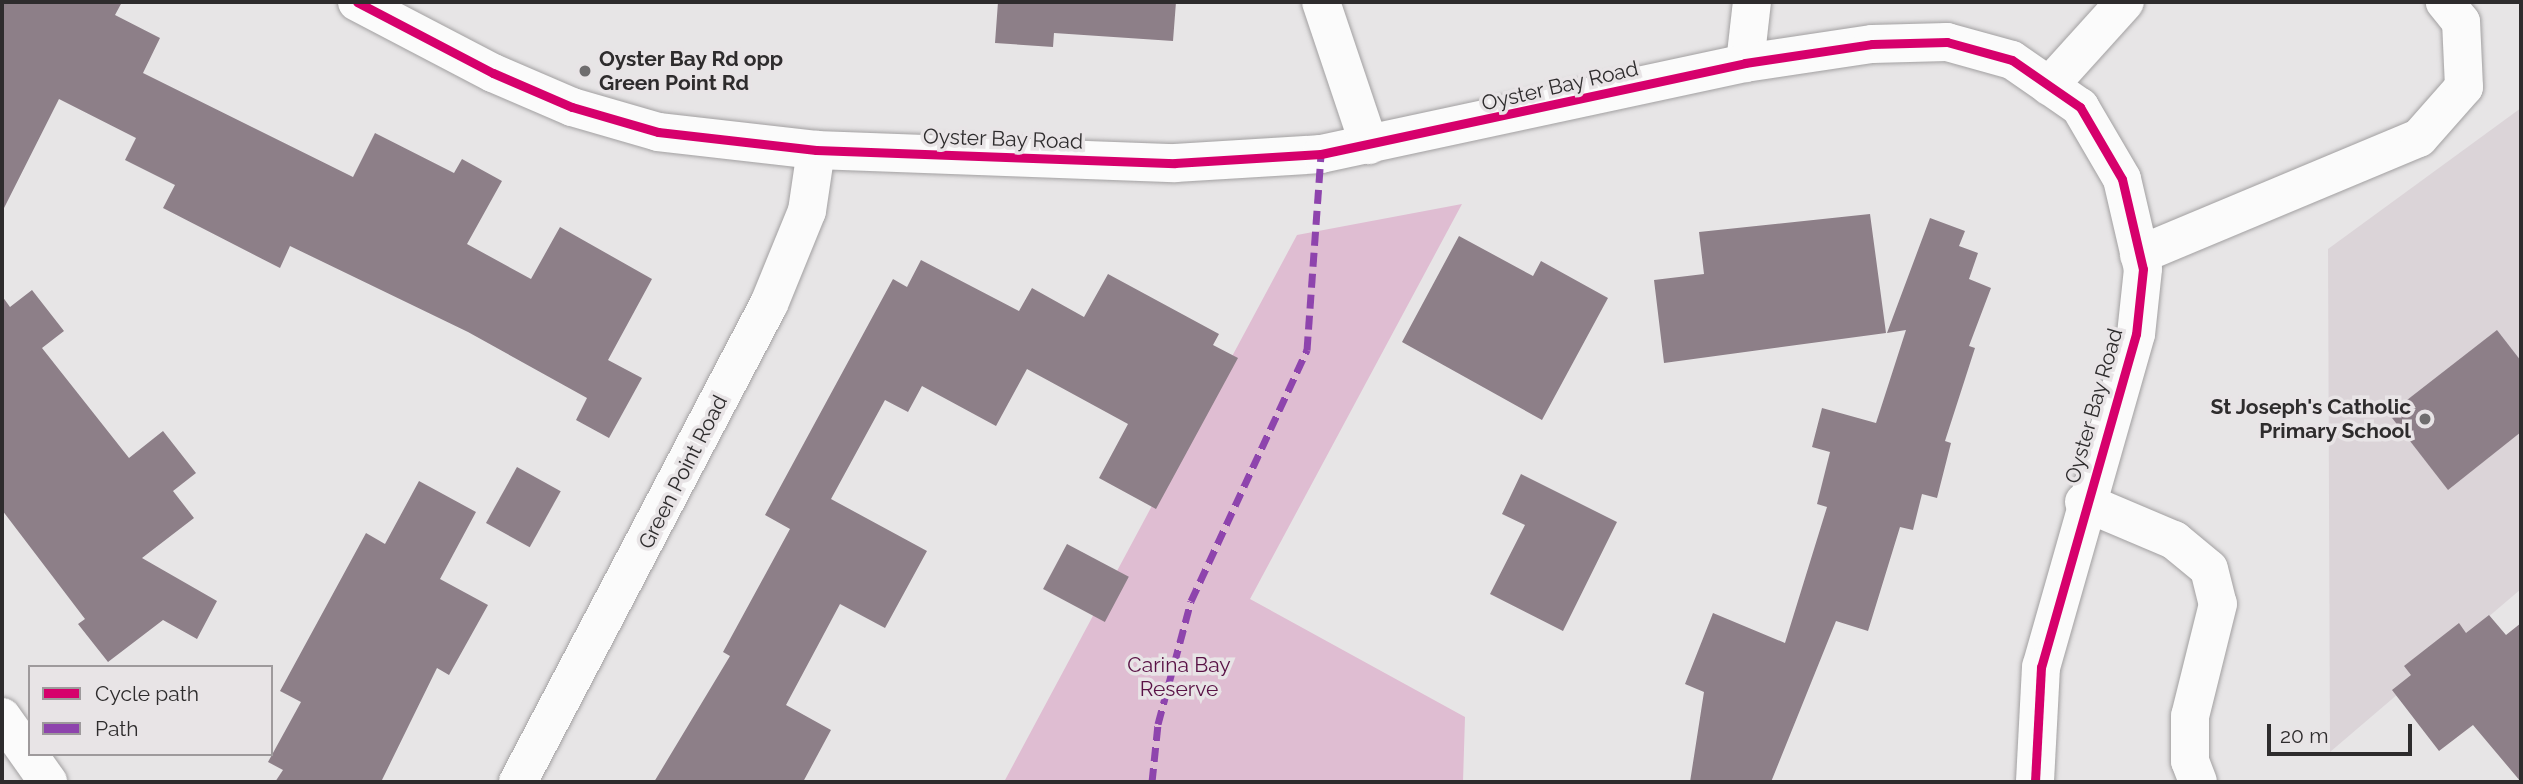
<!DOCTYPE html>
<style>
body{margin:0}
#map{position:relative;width:2523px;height:784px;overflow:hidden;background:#e7e5e6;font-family:Raleway,sans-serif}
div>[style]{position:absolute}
.built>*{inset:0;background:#dbd4d8}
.green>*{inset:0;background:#dfbdd2}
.building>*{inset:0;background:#8d7f88;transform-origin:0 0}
.roads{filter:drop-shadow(0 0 2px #a2a0a1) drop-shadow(0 0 2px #a2a0a1)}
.street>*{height:38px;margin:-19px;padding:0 19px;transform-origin:19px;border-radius:19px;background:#fbfbfb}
.secondary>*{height:38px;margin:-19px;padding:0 19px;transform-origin:19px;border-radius:19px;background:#fbfbfb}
.quiet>*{height:7px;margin-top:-3.5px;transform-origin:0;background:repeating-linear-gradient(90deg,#8e44ad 0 14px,transparent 0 21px)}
.cycleway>*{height:9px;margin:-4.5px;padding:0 4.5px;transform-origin:4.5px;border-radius:4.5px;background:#d6006c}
.dots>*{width:19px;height:19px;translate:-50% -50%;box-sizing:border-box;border:4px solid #e8e4e6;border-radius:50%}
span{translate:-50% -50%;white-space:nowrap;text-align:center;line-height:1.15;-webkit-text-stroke:7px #e8e4e6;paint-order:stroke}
.poi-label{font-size:21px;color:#2e2c2d;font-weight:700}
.left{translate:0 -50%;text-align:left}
.right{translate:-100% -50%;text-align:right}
.street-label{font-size:21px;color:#2e2c2d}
.park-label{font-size:21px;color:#591245}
.frame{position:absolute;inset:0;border:4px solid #2e2c2d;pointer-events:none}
.legend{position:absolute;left:28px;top:665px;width:245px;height:91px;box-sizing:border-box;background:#e8e4e6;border:2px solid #9e9a9c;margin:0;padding:9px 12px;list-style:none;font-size:21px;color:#2e2c2d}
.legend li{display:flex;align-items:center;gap:14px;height:35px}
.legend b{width:35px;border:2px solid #9e9a9c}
.scale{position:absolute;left:2267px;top:724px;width:145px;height:32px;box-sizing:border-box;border:4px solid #2e2c2d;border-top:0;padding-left:9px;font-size:21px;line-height:24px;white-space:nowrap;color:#2e2c2d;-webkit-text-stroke:5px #e8e4e6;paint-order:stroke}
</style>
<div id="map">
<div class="built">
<div style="clip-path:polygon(2521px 108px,2521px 589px,2330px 752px,2328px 249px)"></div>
</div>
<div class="green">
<div style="clip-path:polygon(1462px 204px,1250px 599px,1465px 717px,1463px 782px,1004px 782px,1297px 235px)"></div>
</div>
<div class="building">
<div style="clip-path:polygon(2px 2px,122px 2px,115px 15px,160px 38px,143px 73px,353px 177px,375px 133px,454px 173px,462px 159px,502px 181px,467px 244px,531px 279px,560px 227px,652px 279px,608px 360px,642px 378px,609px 438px,576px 420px,587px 398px,468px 332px,290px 246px,280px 268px,163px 208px,175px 185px,125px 160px,136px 138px,59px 99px,2px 212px)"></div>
<div style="clip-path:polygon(998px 2px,1176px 2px,1173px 41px,1054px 33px,1053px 47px,995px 43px)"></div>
<div style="clip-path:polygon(1870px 214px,1886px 333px,1664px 363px,1654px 280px,1704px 274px,1699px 232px)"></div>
<div style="clip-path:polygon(1930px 218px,1965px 231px,1959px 246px,1978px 253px,1969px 279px,1991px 288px,1969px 346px,1975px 348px,1945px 441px,1951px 443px,1937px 498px,1922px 494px,1913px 530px,1900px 527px,1868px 631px,1836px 621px,1771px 782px,1690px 782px,1704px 692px,1685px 684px,1713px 613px,1785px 643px,1827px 507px,1817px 504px,1830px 452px,1812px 447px,1822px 408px,1876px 423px,1906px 330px,1887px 333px)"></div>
<div style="clip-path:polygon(1459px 236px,1533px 276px,1541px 261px,1608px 298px,1542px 420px,1402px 342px)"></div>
<div style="clip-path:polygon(921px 260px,1019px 311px,1032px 288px,1084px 317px,1108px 274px,1219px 334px,1213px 345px,1238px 358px,1156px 509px,1099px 478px,1128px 424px,1027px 369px,996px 426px,922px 386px,908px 412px,885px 400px,831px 499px,927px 551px,885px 628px,840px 604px,786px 705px,831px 730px,803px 782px,654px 782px,730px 656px,723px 652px,790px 529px,765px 515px,893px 279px,907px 287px)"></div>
<div style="clip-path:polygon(32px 290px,64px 331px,42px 348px,129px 458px,163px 431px,196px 473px,173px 491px,194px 518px,142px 558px,217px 601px,197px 639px,163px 620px,108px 662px,78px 624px,85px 619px,2px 510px,2px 296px,10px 307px)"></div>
<div style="clip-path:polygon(2497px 330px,2521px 361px,2521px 432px,2448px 490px,2389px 414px)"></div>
<div style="left:517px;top:467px;width:50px;height:64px;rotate:29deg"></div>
<div style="clip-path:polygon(1521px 474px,1617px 522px,1563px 631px,1490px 594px,1525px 525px,1502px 514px)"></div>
<div style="clip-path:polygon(419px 481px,476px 512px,440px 579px,488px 605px,449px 675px,437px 668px,381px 782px,275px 782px,283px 770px,268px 762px,301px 702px,280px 691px,366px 533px,385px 544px)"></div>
<div style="left:1067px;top:544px;width:70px;height:51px;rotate:28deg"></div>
<div style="clip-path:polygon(2489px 615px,2506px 635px,2521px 623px,2521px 782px,2473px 725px,2439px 751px,2392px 690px,2411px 675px,2404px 666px,2459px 623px,2466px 633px)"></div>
</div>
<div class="roads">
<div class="street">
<div style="left:1745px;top:63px;width:61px;rotate:-83.5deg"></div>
<div style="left:2049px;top:86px;width:113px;rotate:-47.9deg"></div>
<div style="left:2139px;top:255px;width:303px;rotate:-22.7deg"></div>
<div style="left:2419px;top:138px;width:68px;rotate:-48.6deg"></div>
<div style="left:2464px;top:87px;width:65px;rotate:-92.6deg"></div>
<div style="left:2461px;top:22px;width:26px;rotate:-129deg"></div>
<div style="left:2084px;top:502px;width:98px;rotate:22.9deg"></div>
<div style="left:2174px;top:540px;width:45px;rotate:39.6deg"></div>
<div style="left:2209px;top:569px;width:36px;rotate:76deg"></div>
<div style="left:2218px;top:604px;width:115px;rotate:104deg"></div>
<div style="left:2190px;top:716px;width:45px;rotate:90deg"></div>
<div style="left:2190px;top:761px;width:22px;rotate:69deg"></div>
<div style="left:2px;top:717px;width:80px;rotate:54.7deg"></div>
</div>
<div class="secondary">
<div style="left:357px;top:2px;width:153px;rotate:27.6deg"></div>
<div style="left:493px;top:73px;width:86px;rotate:23.3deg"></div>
<div style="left:572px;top:107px;width:90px;rotate:16.2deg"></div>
<div style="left:658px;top:132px;width:159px;rotate:6.5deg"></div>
<div style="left:816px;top:150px;width:359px;rotate:2.1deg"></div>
<div style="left:1175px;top:163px;width:146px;rotate:-3.5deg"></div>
<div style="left:1321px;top:154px;width:434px;rotate:-12.1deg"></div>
<div style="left:1745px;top:63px;width:128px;rotate:-8.5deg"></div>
<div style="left:1872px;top:44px;width:75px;rotate:-1.5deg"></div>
<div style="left:1947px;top:42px;width:67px;rotate:15.5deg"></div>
<div style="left:2012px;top:60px;width:83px;rotate:34.7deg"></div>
<div style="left:2080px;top:107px;width:83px;rotate:59.7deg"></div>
<div style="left:2122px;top:179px;width:92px;rotate:76.9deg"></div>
<div style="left:2143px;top:269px;width:65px;rotate:96.1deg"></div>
<div style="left:2136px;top:334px;width:346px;rotate:105.9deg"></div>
<div style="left:2041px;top:667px;width:115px;rotate:93deg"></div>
<div style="left:1321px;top:2px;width:151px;rotate:71.4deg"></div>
<div style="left:518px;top:782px;width:540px;rotate:-62.3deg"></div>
<div style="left:769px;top:304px;width:100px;rotate:-67.8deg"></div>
<div style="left:807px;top:211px;width:62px;rotate:-81.6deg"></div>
</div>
</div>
<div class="quiet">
<div style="left:1152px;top:782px;width:58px;rotate:-84.1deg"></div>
<div style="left:1158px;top:724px;width:127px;rotate:-75deg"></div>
<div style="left:1191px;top:601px;width:277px;rotate:-65.2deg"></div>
<div style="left:1307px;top:350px;width:196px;rotate:-85.9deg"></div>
</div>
<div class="cycleway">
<div style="left:357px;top:2px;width:153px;rotate:27.6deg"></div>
<div style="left:493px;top:73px;width:86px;rotate:23.3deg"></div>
<div style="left:572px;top:107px;width:90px;rotate:16.2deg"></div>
<div style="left:658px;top:132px;width:159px;rotate:6.5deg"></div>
<div style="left:816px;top:150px;width:359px;rotate:2.1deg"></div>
<div style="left:1175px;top:163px;width:146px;rotate:-3.5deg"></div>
<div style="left:1321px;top:154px;width:434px;rotate:-12.1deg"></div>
<div style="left:1745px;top:63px;width:128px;rotate:-8.5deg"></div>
<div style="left:1872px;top:44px;width:75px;rotate:-1.5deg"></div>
<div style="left:1947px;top:42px;width:67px;rotate:15.5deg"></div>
<div style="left:2012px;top:60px;width:83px;rotate:34.7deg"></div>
<div style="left:2080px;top:107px;width:83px;rotate:59.7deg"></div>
<div style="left:2122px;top:179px;width:92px;rotate:76.9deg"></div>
<div style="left:2143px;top:269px;width:65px;rotate:96.1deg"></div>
<div style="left:2136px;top:334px;width:346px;rotate:105.9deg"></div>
<div style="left:2041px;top:667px;width:115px;rotate:93deg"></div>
</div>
<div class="dots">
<div style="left:585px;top:71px;background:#6f6d6e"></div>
<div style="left:2425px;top:419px;background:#6f6d6e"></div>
</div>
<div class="poi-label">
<span class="left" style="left:599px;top:71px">Oyster Bay Rd opp<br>Green Point Rd</span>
<span class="right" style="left:2411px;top:419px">St Joseph's Catholic<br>Primary School</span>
</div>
<div class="street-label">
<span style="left:1560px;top:86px;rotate:-13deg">Oyster Bay Road</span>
<span style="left:1003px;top:139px;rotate:2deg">Oyster Bay Road</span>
<span style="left:2094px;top:406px;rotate:-74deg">Oyster Bay Road</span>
<span style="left:683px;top:472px;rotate:-63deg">Green Point Road</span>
</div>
<div class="park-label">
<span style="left:1179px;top:677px">Carina Bay<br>Reserve</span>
</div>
<div class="frame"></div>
<ul class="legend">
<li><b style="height:9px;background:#d6006c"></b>Cycle path</li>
<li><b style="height:9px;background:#8e44ad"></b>Path</li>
</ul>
<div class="scale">20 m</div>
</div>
